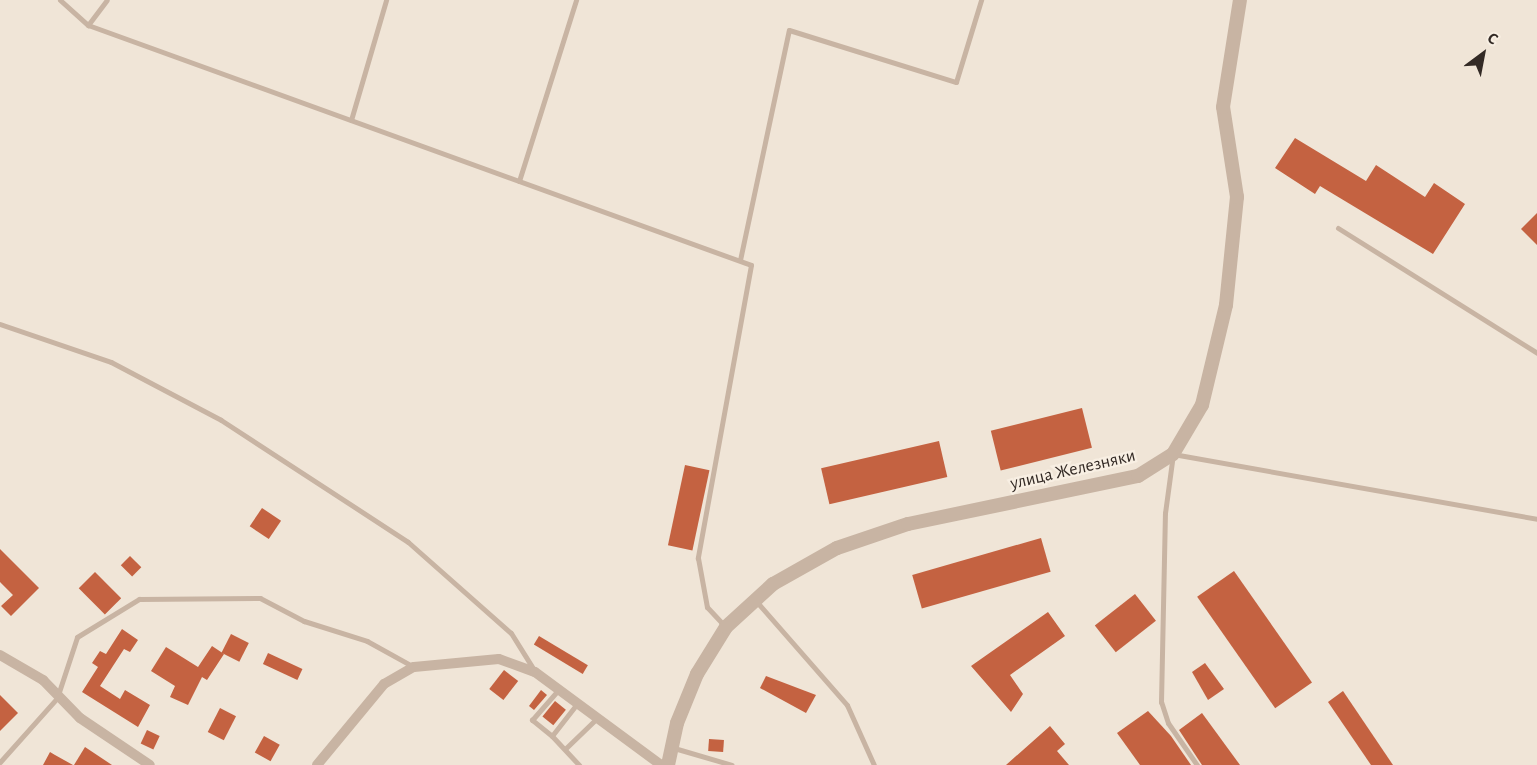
<!DOCTYPE html>
<meta charset="utf-8">
<style>
body{margin:0}
#map{position:relative;width:1537px;height:765px;overflow:hidden;background:#f0e5d7;font-family:"Alegreya Sans",sans-serif}
div>[style]{position:absolute}
.building>*{inset:0;background:#c46241;transform-origin:0 0}
.service>*{height:5px;margin:-2.5px;padding:0 2.5px;transform-origin:2.5px;border-radius:2.5px;background:#c8b4a3}
.minor>*{height:10px;margin:-5px;padding:0 5px;transform-origin:5px;border-radius:5px;background:#c8b4a3}
.tertiary>*{height:14px;margin:-7px;padding:0 7px;transform-origin:7px;border-radius:7px;background:#c8b4a3}
span{translate:-50% -50%;white-space:nowrap;text-align:center;line-height:1.15;-webkit-text-stroke:4.5px #f8efe3;paint-order:stroke}
.street-label{font-size:18px;color:#332a25}
.north{position:absolute;left:1453px;top:24px;width:60px;height:60px;-webkit-text-stroke:4px #f8efe3;paint-order:stroke;rotate:32deg;font-size:16px;font-weight:700;line-height:24px;text-align:center;color:#332a25}
.north::after{content:'';display:block;margin:auto;width:21px;height:27px;background:#332a25;clip-path:polygon(50% 0,100% 100%,50% 72%,0 100%)}
</style>
<div id="map">
<div class="building">
<div style="clip-path:polygon(1295px 138px,1366px 181px,1376px 165px,1425px 197px,1434px 183px,1465px 204px,1433px 254px,1320px 186px,1315px 194px,1275px 168px)"></div>
<div style="clip-path:polygon(1537px 213px,1537px 245px,1521px 229px)"></div>
<div style="left:1082px;top:408px;width:41px;height:94px;rotate:76deg"></div>
<div style="left:939px;top:441px;width:37px;height:121px;rotate:77deg"></div>
<div style="left:685px;top:465px;width:25px;height:82px;rotate:12deg"></div>
<div style="left:262px;top:508px;width:23px;height:22px;rotate:34deg"></div>
<div style="left:1041px;top:538px;width:35px;height:134px;rotate:74deg"></div>
<div style="clip-path:polygon(0 549px,39px 588px,11px 616px,1px 606px,13px 595px,0 582px)"></div>
<div style="left:130px;top:556px;width:16px;height:13px;rotate:45deg"></div>
<div style="left:1234px;top:571px;width:136px;height:45px;rotate:55deg"></div>
<div style="left:95px;top:572px;width:37px;height:23px;rotate:45deg"></div>
<div style="left:1135px;top:594px;width:34px;height:51px;rotate:52deg"></div>
<div style="clip-path:polygon(1048px 612px,1065px 636px,1010px 675px,1023px 694px,1011px 712px,971px 666px)"></div>
<div style="clip-path:polygon(122px 629px,138px 640px,130px 652px,124px 649px,100px 686px,120px 699px,125px 690px,150px 705px,138px 727px,82px 692px,98px 667px,92px 663px,100px 651px,106px 654px)"></div>
<div style="left:231px;top:634px;width:20px;height:21px;rotate:27deg"></div>
<div style="left:539px;top:636px;width:57px;height:10px;rotate:31deg"></div>
<div style="clip-path:polygon(212px 646px,224px 654px,207px 680px,202px 677px,188px 705px,170px 697px,175px 686px,151px 671px,166px 647px,198px 667px)"></div>
<div style="left:268px;top:653px;width:38px;height:12px;rotate:25deg"></div>
<div style="clip-path:polygon(1205px 663px,1224px 689px,1208px 700px,1192px 672px)"></div>
<div style="left:504px;top:670px;width:18px;height:24px;rotate:38deg"></div>
<div style="clip-path:polygon(766px 676px,816px 695px,806px 713px,760px 688px)"></div>
<div style="clip-path:polygon(541px 690px,547px 695px,534px 710px,529px 706px)"></div>
<div style="clip-path:polygon(1343px 691px,1393px 765px,1371px 765px,1328px 702px)"></div>
<div style="clip-path:polygon(0 695px,18px 713px,0 731px)"></div>
<div style="left:555px;top:701px;width:14px;height:20px;rotate:39deg"></div>
<div style="left:220px;top:708px;width:18px;height:27px;rotate:27deg"></div>
<div style="clip-path:polygon(1148px 711px,1171px 736px,1191px 765px,1140px 765px,1117px 733px)"></div>
<div style="clip-path:polygon(1202px 713px,1240px 765px,1202px 765px,1179px 730px)"></div>
<div style="clip-path:polygon(1050px 726px,1065px 744px,1057px 751px,1069px 765px,1006px 765px)"></div>
<div style="left:147px;top:730px;width:14px;height:15px;rotate:25deg"></div>
<div style="left:264px;top:736px;width:18px;height:19px;rotate:29deg"></div>
<div style="left:709px;top:739px;width:15px;height:12px;rotate:4deg"></div>
<div style="clip-path:polygon(85px 747px,112px 765px,74px 765px)"></div>
<div style="clip-path:polygon(50px 752px,55px 755px,73px 765px,43px 765px)"></div>
</div>
<div class="service">
<div style="left:60px;top:0;width:38px;rotate:42deg"></div>
<div style="left:88px;top:25px;width:705px;rotate:19.9deg"></div>
<div style="left:751px;top:265px;width:298px;rotate:100.3deg"></div>
<div style="left:698px;top:558px;width:50px;rotate:79.6deg"></div>
<div style="left:707px;top:607px;width:26px;rotate:47deg"></div>
<div style="left:88px;top:25px;width:31px;rotate:-53deg"></div>
<div style="left:351px;top:120px;width:125px;rotate:-73.7deg"></div>
<div style="left:519px;top:181px;width:190px;rotate:-72.5deg"></div>
<div style="left:1338px;top:228px;width:235px;rotate:32.1deg"></div>
<div style="left:740px;top:260px;width:235px;rotate:-78deg"></div>
<div style="left:789px;top:30px;width:175px;rotate:17.3deg"></div>
<div style="left:956px;top:82px;width:86px;rotate:-73deg"></div>
<div style="left:0;top:324px;width:117px;rotate:18.9deg"></div>
<div style="left:111px;top:362px;width:124px;rotate:27.8deg"></div>
<div style="left:221px;top:420px;width:223px;rotate:33.1deg"></div>
<div style="left:408px;top:542px;width:137px;rotate:41.5deg"></div>
<div style="left:511px;top:633px;width:44px;rotate:58.1deg"></div>
<div style="left:756px;top:601px;width:138px;rotate:48.8deg"></div>
<div style="left:847px;top:705px;width:66px;rotate:65.8deg"></div>
<div style="left:576px;top:705px;width:39px;rotate:128deg"></div>
<div style="left:552px;top:736px;width:40px;rotate:47deg"></div>
<div style="left:552px;top:736px;width:26px;rotate:-141deg"></div>
<div style="left:532px;top:720px;width:41px;rotate:-48.9deg"></div>
<div style="left:566px;top:748px;width:40px;rotate:-44deg"></div>
<div style="left:674px;top:748px;width:60px;rotate:16.3deg"></div>
<div style="left:0;top:762px;width:86px;rotate:-48.3deg"></div>
<div style="left:57px;top:698px;width:64px;rotate:-71.8deg"></div>
<div style="left:77px;top:637px;width:73px;rotate:-31.5deg"></div>
<div style="left:139px;top:599px;width:121px;rotate:-0.5deg"></div>
<div style="left:260px;top:598px;width:50px;rotate:27.6deg"></div>
<div style="left:304px;top:621px;width:66px;rotate:17.6deg"></div>
<div style="left:367px;top:641px;width:54px;rotate:29deg"></div>
<div style="left:1197px;top:765px;width:51px;rotate:-124.6deg"></div>
<div style="left:1168px;top:723px;width:22px;rotate:-108deg"></div>
<div style="left:1161px;top:702px;width:189px;rotate:-88.8deg"></div>
<div style="left:1165px;top:513px;width:60px;rotate:-82.3deg"></div>
<div style="left:1173px;top:454px;width:370px;rotate:10.1deg"></div>
</div>
<div class="minor">
<div style="left:0;top:655px;width:50px;rotate:30.2deg"></div>
<div style="left:43px;top:680px;width:53px;rotate:45.8deg"></div>
<div style="left:80px;top:718px;width:84px;rotate:33.9deg"></div>
<div style="left:317px;top:765px;width:105px;rotate:-50.4deg"></div>
<div style="left:384px;top:684px;width:34px;rotate:-30deg"></div>
<div style="left:414px;top:667px;width:85px;rotate:-5.4deg"></div>
<div style="left:499px;top:659px;width:38px;rotate:20deg"></div>
<div style="left:535px;top:672px;width:157px;rotate:36.4deg"></div>
</div>
<div class="tertiary">
<div style="left:668px;top:765px;width:43px;rotate:-77.9deg"></div>
<div style="left:677px;top:723px;width:53px;rotate:-67.8deg"></div>
<div style="left:697px;top:674px;width:55px;rotate:-58.3deg"></div>
<div style="left:726px;top:627px;width:64px;rotate:-42.5deg"></div>
<div style="left:773px;top:584px;width:73px;rotate:-29.4deg"></div>
<div style="left:837px;top:548px;width:75px;rotate:-18.7deg"></div>
<div style="left:908px;top:524px;width:235px;rotate:-11.8deg"></div>
<div style="left:1138px;top:476px;width:41px;rotate:-32.2deg"></div>
<div style="left:1173px;top:454px;width:57px;rotate:-59.4deg"></div>
<div style="left:1202px;top:405px;width:103px;rotate:-76.5deg"></div>
<div style="left:1226px;top:305px;width:109px;rotate:-84.2deg"></div>
<div style="left:1237px;top:197px;width:91px;rotate:-98.8deg"></div>
<div style="left:1223px;top:107px;width:108px;rotate:-81deg"></div>
</div>
<div class="street-label">
<span style="left:1073px;top:470px;rotate:-13deg">улица Железняки</span>
</div>
<div class="north">С</div>
</div>
